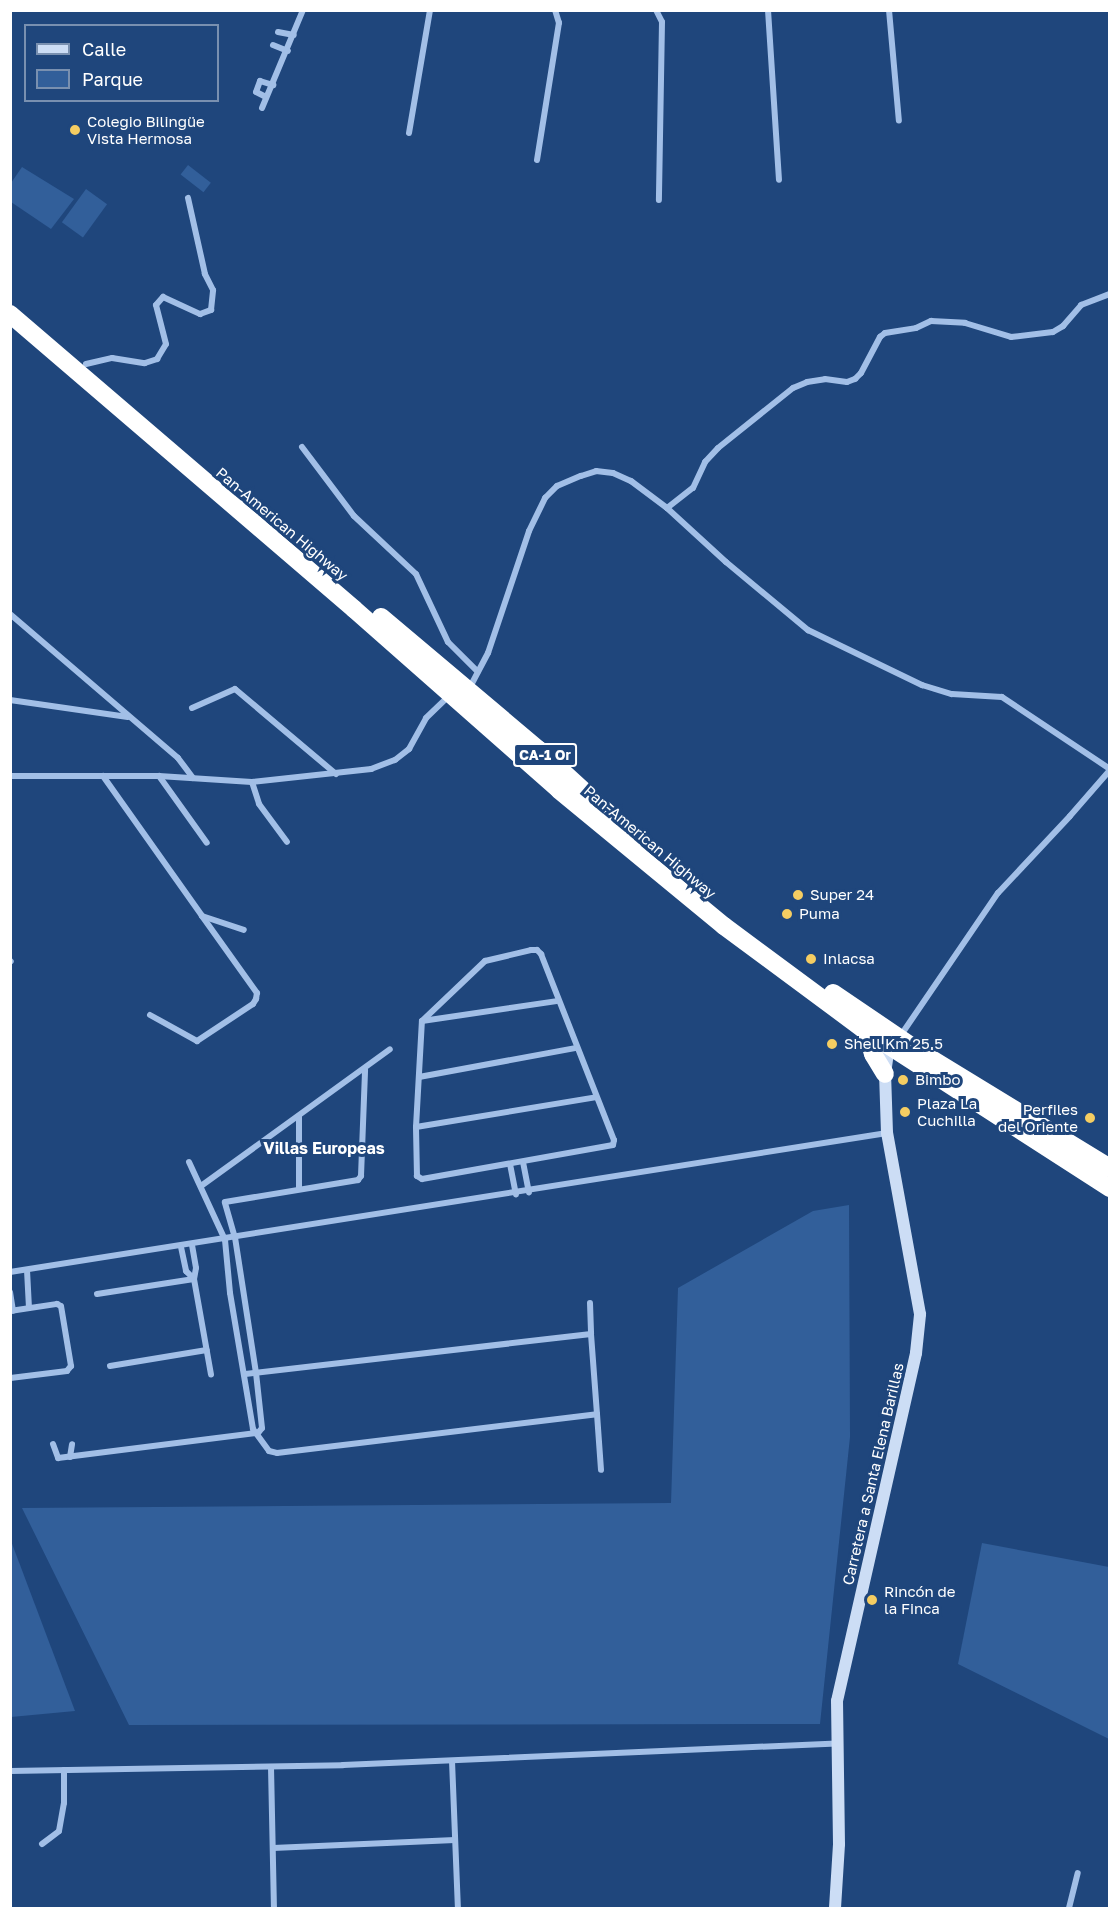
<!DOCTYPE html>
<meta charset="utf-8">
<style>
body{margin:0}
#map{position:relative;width:1120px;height:1919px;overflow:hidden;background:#1f467c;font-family:"Golos Text",sans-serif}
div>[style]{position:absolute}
.green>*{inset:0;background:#325f9a;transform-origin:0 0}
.street>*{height:6px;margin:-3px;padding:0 3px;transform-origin:3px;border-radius:3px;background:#a2bfe7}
.secondary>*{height:12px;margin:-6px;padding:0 6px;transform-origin:6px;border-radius:6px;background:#ccddf5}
.highway>*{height:18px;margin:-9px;padding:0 9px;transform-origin:9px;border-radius:9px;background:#fff}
.dots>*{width:16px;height:16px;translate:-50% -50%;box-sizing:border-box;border:3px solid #1f467c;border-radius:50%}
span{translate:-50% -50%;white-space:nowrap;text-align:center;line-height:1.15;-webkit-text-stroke:6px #1f467c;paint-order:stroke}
.shield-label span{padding:2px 4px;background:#1f467c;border:2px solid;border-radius:4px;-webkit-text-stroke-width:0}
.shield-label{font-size:14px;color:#fff;font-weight:700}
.poi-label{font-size:15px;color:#fff}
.left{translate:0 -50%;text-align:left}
.right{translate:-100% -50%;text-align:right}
.street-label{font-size:15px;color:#fff}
.neighbourhood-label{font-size:16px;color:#fff;font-weight:700}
.frame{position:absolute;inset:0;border:12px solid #fff;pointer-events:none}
.legend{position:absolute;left:24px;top:24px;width:195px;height:78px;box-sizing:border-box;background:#1f467c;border:2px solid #7990b0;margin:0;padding:8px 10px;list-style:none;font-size:18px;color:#fff}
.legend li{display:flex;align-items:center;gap:12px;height:30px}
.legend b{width:30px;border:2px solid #7990b0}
</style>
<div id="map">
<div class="green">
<div style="left:188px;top:165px;width:29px;height:12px;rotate:38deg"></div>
<div style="clip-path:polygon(22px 167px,74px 199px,51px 229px,11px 202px,11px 183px)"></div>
<div style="left:86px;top:189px;width:26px;height:41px;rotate:36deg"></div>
<div style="clip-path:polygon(849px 1205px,850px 1437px,820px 1724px,129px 1725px,22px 1508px,671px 1503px,678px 1288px,813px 1211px)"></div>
<div style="clip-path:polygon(10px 1541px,11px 1541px,75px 1711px,11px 1717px)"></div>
<div style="clip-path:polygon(982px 1543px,1109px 1567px,1109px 1739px,958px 1664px)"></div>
</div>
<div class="street">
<div style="left:656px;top:10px;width:13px;rotate:63deg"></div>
<div style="left:662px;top:22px;width:178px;rotate:91deg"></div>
<div style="left:768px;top:10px;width:170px;rotate:86.3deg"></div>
<div style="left:889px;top:10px;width:111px;rotate:84.9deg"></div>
<div style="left:278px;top:32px;width:16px;rotate:11deg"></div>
<div style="left:273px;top:45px;width:16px;rotate:22deg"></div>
<div style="left:266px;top:97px;width:11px;rotate:-153deg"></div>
<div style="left:256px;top:92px;width:12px;rotate:-70deg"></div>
<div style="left:260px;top:81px;width:14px;rotate:17deg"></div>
<div style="left:262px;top:108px;width:106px;rotate:-67.3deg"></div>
<div style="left:409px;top:133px;width:125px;rotate:-80.3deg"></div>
<div style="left:537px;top:160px;width:139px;rotate:-80.9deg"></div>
<div style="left:559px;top:23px;width:14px;rotate:-107deg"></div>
<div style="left:86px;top:364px;width:27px;rotate:-13deg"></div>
<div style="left:112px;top:358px;width:33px;rotate:9deg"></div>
<div style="left:145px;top:363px;width:13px;rotate:-18deg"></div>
<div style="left:157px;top:359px;width:17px;rotate:-59deg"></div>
<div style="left:166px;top:344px;width:40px;rotate:-104.4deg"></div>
<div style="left:156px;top:305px;width:11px;rotate:-49deg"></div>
<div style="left:163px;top:297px;width:41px;rotate:24.7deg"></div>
<div style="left:200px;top:314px;width:12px;rotate:-20deg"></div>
<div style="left:211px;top:310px;width:20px;rotate:-84deg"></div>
<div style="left:213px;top:290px;width:18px;rotate:-117deg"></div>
<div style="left:205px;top:274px;width:78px;rotate:-102.6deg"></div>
<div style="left:302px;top:447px;width:86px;rotate:53deg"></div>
<div style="left:354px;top:516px;width:85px;rotate:43.1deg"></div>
<div style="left:416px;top:574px;width:75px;rotate:64.8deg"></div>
<div style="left:448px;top:642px;width:42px;rotate:45deg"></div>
<div style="left:667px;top:508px;width:33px;rotate:-38deg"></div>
<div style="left:693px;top:488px;width:29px;rotate:-65deg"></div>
<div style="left:705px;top:462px;width:19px;rotate:-47deg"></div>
<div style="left:718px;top:448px;width:96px;rotate:-38.7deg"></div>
<div style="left:793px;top:388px;width:15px;rotate:-23deg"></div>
<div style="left:807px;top:382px;width:18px;rotate:-9deg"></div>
<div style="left:825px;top:379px;width:22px;rotate:8deg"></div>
<div style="left:847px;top:382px;width:9px;rotate:-21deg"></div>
<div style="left:855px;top:379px;width:8px;rotate:-45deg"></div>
<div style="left:861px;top:373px;width:41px;rotate:-62.2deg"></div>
<div style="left:880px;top:337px;width:6px;rotate:-39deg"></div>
<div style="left:885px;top:333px;width:31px;rotate:-9deg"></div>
<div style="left:916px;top:328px;width:17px;rotate:-25deg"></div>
<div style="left:931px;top:321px;width:34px;rotate:3deg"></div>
<div style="left:965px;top:323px;width:48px;rotate:16.9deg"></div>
<div style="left:1011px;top:337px;width:42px;rotate:-6.8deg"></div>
<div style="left:1053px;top:332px;width:12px;rotate:-31deg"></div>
<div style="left:1063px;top:326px;width:28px;rotate:-49deg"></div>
<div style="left:1081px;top:305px;width:31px;rotate:-21deg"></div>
<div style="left:10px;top:614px;width:221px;rotate:40.6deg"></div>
<div style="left:178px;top:758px;width:25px;rotate:53deg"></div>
<div style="left:469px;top:689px;width:41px;rotate:-62.2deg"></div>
<div style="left:488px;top:653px;width:129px;rotate:-71.4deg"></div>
<div style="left:529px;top:531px;width:37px;rotate:-64deg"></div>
<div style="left:545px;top:498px;width:17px;rotate:-45deg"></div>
<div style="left:557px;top:486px;width:26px;rotate:-23deg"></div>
<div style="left:581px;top:476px;width:16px;rotate:-18deg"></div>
<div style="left:596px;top:471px;width:17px;rotate:7deg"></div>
<div style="left:613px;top:473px;width:20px;rotate:24deg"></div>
<div style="left:631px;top:481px;width:45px;rotate:36.9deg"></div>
<div style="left:667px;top:508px;width:80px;rotate:42.5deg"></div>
<div style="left:726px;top:562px;width:107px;rotate:39.7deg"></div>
<div style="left:808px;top:630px;width:127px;rotate:25.8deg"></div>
<div style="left:922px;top:685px;width:31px;rotate:17deg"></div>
<div style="left:952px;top:694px;width:50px;rotate:3.4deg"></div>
<div style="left:1002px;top:697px;width:130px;rotate:33.7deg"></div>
<div style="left:10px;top:700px;width:119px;rotate:8.2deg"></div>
<div style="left:192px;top:708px;width:47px;rotate:-23.8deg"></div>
<div style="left:235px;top:689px;width:132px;rotate:40.1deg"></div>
<div style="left:10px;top:776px;width:149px"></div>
<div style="left:159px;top:776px;width:93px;rotate:3.7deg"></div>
<div style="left:252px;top:782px;width:120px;rotate:-6.2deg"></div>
<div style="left:371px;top:769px;width:26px;rotate:-21deg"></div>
<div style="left:395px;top:760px;width:18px;rotate:-38deg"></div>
<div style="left:409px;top:749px;width:35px;rotate:-61deg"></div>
<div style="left:426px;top:718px;width:33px;rotate:-44deg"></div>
<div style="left:103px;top:776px;width:171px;rotate:54.7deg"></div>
<div style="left:202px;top:916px;width:44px;rotate:18.4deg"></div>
<div style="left:159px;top:776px;width:82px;rotate:54.4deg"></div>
<div style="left:252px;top:782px;width:23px;rotate:72deg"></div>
<div style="left:259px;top:804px;width:47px;rotate:53.6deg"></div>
<div style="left:531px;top:950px;width:6px"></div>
<div style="left:537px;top:950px;width:6px;rotate:45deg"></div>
<div style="left:541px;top:954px;width:200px;rotate:68.6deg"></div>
<div style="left:614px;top:1140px;width:5px;rotate:101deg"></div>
<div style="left:613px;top:1145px;width:194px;rotate:169.9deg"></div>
<div style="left:422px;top:1179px;width:6px;rotate:-149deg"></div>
<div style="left:417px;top:1176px;width:49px;rotate:-91.2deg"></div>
<div style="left:416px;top:1127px;width:106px;rotate:-86.8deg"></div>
<div style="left:422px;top:1021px;width:87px;rotate:-43.6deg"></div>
<div style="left:485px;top:961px;width:47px;rotate:-13.4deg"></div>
<div style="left:10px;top:962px;width:1px;rotate:-45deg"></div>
<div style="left:150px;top:1015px;width:54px;rotate:29deg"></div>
<div style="left:197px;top:1041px;width:67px;rotate:-33.5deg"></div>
<div style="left:253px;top:1004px;width:6px;rotate:-59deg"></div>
<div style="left:256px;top:999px;width:6px;rotate:-81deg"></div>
<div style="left:257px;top:993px;width:95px;rotate:-125.5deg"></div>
<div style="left:422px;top:1021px;width:136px;rotate:-8.4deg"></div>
<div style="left:901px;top:1035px;width:172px;rotate:-55.7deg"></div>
<div style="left:998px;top:893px;width:105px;rotate:-46.9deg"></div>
<div style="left:1070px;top:816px;width:61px;rotate:-49deg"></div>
<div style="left:419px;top:1077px;width:160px;rotate:-10.5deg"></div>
<div style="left:299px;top:1116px;width:73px;rotate:90deg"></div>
<div style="left:416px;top:1127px;width:183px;rotate:-9.4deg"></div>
<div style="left:189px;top:1162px;width:86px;rotate:65.2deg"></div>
<div style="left:225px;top:1240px;width:53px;rotate:84.6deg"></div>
<div style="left:230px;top:1293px;width:138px;rotate:80.4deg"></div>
<div style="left:253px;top:1429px;width:27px;rotate:54deg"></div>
<div style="left:269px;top:1451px;width:8px;rotate:14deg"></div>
<div style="left:277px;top:1453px;width:322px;rotate:-6.9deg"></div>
<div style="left:597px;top:1414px;width:80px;rotate:-94.3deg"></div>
<div style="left:591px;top:1334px;width:348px;rotate:173.4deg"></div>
<div style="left:523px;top:1162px;width:31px;rotate:79deg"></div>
<div style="left:510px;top:1164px;width:31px;rotate:79deg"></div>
<div style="left:201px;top:1186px;width:233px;rotate:-35.9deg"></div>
<div style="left:192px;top:1245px;width:23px;rotate:80deg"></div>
<div style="left:196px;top:1268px;width:11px;rotate:100deg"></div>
<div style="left:194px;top:1279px;width:97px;rotate:79.9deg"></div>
<div style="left:181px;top:1247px;width:25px;rotate:78deg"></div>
<div style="left:186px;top:1271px;width:11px;rotate:45deg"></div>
<div style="left:27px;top:1270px;width:38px;rotate:87deg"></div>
<div style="left:10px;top:1272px;width:888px;rotate:-9.01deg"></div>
<div style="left:10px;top:1292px;width:19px;rotate:81deg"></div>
<div style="left:97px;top:1294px;width:98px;rotate:-8.8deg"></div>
<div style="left:590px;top:1303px;width:31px;rotate:88deg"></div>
<div style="left:10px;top:1311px;width:48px;rotate:-8.5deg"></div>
<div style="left:57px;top:1304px;width:4px;rotate:27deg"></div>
<div style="left:61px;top:1306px;width:61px;rotate:80.5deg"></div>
<div style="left:71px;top:1366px;width:6px;rotate:129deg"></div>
<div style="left:67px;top:1371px;width:57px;rotate:173deg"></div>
<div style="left:110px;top:1366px;width:98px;rotate:-9.4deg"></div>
<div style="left:597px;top:1414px;width:56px;rotate:85.9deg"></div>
<div style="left:258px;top:1433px;width:6px;rotate:-51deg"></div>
<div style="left:262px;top:1428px;width:55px;rotate:-96.2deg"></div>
<div style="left:256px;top:1373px;width:137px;rotate:-98.8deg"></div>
<div style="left:235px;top:1238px;width:37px;rotate:-106deg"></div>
<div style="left:225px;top:1202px;width:135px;rotate:-9.4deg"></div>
<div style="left:358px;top:1180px;width:5px;rotate:-53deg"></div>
<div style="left:361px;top:1176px;width:106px;rotate:-87.8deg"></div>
<div style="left:53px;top:1444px;width:15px;rotate:70deg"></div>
<div style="left:58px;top:1458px;width:201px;rotate:-7.2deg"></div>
<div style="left:70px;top:1457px;width:13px;rotate:-81deg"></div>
<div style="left:452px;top:1761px;width:147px;rotate:87.7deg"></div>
<div style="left:271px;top:1767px;width:141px;rotate:88.8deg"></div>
<div style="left:10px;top:1771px;width:333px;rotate:-1deg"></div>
<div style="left:343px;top:1765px;width:494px;rotate:-2.5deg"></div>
<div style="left:42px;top:1844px;width:21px;rotate:-37deg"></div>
<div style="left:59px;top:1831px;width:28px;rotate:-80deg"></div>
<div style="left:64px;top:1803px;width:33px;rotate:-90deg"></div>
<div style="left:273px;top:1848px;width:182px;rotate:-2.5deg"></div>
<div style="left:1069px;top:1908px;width:36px;rotate:-76deg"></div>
</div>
<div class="secondary">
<div style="left:835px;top:1908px;width:64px;rotate:-86.4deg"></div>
<div style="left:839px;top:1844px;width:143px;rotate:-90.8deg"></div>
<div style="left:837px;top:1701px;width:357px;rotate:-77.2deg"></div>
<div style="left:916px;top:1353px;width:39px;rotate:-84deg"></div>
<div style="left:920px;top:1314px;width:184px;rotate:-100.3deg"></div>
<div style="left:887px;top:1133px;width:59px;rotate:-91.9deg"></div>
<div style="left:885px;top:1074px;width:28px;rotate:-82deg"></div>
</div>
<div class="highway">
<div style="left:10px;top:314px;width:453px;rotate:40.6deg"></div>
<div style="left:354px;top:609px;width:273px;rotate:41.4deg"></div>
<div style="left:559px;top:790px;width:214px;rotate:39.5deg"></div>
<div style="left:724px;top:926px;width:173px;rotate:36.5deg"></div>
<div style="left:863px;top:1029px;width:294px;rotate:32.8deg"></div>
<div style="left:381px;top:617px;width:207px;rotate:40.1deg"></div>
<div style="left:539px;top:750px;width:132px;rotate:42.5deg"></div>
<div style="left:833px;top:993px;width:105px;rotate:34.1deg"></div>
<div style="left:920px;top:1052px;width:223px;rotate:31.4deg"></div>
<div style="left:866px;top:1031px;width:24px;rotate:73deg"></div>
<div style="left:873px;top:1054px;width:23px;rotate:59deg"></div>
</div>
<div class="dots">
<div style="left:75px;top:130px;background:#f5cd62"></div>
<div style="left:798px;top:895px;background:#f5cd62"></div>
<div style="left:787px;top:914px;background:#f5cd62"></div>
<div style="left:811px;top:959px;background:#f5cd62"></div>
<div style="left:832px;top:1044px;background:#f5cd62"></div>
<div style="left:903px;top:1080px;background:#f5cd62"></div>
<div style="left:905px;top:1112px;background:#f5cd62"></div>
<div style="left:1090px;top:1118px;background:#f5cd62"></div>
<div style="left:872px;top:1600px;background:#f5cd62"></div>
</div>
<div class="shield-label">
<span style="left:545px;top:755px">CA-1 Or</span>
</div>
<div class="poi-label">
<span class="left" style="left:87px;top:130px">Colegio Bilingüe<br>Vista Hermosa</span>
<span class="left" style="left:810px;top:895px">Super 24</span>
<span class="left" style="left:799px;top:914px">Puma</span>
<span class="left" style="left:823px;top:959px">Inlacsa</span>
<span class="left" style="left:844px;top:1044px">Shell Km 25.5</span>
<span class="left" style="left:915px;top:1080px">Bimbo</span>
<span class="left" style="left:917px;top:1112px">Plaza La<br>Cuchilla</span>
<span class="right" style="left:1078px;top:1118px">Perfiles<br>del Oriente</span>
<span class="left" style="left:884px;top:1600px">Rincón de<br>la Finca</span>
</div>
<div class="street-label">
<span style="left:282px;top:524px;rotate:40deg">Pan-American Highway</span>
<span style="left:650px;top:842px;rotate:40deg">Pan-American Highway</span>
<span style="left:873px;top:1474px;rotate:-77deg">Carretera a Santa Elena Barillas</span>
</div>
<div class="neighbourhood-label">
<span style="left:324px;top:1148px">Villas Europeas</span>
</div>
<div class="frame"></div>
<ul class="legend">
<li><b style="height:8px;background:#ccddf5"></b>Calle</li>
<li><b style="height:16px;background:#325f9a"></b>Parque</li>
</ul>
</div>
